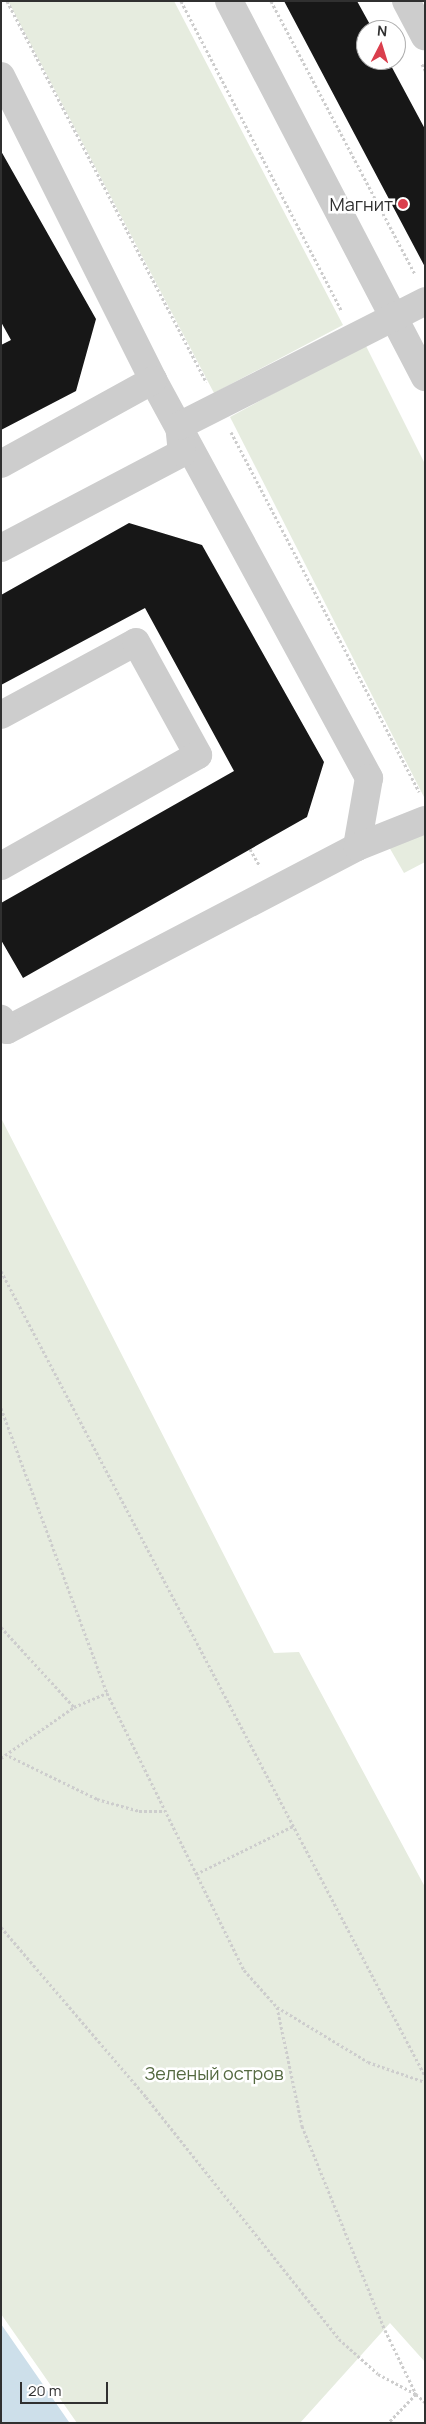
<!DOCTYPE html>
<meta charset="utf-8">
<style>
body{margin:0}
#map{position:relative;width:426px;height:2424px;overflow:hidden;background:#fff;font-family:Manrope,sans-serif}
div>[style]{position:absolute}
.green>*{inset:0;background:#e6ecdf}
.water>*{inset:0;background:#cddfea}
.building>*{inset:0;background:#171717}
.path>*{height:3px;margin-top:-1.5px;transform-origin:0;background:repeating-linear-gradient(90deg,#cdcdcd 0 2.5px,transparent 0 5px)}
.minor>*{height:28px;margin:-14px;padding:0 14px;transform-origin:14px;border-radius:14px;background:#cdcdcd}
.dots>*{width:14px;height:14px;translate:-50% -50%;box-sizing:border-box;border:2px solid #fff;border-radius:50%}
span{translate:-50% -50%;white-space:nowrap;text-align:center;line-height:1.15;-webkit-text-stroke:5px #fff;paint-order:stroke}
.poi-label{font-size:18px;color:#303030}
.right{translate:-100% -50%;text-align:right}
.park-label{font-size:18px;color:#546940}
.frame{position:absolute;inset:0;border:2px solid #303030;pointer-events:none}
.north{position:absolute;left:356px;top:20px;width:50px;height:50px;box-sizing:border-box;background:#fff;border:1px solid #acacac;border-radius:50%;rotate:5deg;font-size:14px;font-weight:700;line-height:20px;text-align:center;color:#303030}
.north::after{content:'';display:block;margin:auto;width:18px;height:22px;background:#da3f4d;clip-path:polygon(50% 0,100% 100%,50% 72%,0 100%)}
.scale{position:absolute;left:20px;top:2382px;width:88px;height:22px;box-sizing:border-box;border:2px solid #303030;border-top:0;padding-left:6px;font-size:15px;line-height:18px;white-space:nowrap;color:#303030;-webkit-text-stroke:4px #fff;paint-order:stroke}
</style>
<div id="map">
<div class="green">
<div style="clip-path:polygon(8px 1px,174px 1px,343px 325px,214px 393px)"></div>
<div style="clip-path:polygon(365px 344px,425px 464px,425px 799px,230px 417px)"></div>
<div style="clip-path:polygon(425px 810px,425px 862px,404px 873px,385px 840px)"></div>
<div style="clip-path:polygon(1px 1118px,274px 1653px,299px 1652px,425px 1887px,425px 2362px,390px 2323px,300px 2423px,77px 2423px,1px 2314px)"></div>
</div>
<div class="water">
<div style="clip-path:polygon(1px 2324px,69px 2422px,70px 2423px,1px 2423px)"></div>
</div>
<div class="building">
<div style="clip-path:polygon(284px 1px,357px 1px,373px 30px,366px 30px,366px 60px,388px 60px,425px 129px,425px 267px)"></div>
<div style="clip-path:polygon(1px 151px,96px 319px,76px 391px,1px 430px,1px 345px,11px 340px,1px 322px)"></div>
<div style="clip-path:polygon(129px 523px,202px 545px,324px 762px,307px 817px,23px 978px,1px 940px,1px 903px,234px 771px,145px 608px,1px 685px,1px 595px)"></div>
</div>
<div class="path">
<div style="left:7px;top:1px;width:430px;rotate:62.4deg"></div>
<div style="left:181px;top:1px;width:349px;rotate:62.6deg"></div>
<div style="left:271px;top:1px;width:309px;rotate:62.2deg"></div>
<div style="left:422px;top:64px;width:7px;rotate:63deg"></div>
<div style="left:231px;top:432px;width:406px;rotate:62.4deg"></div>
<div style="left:250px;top:849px;width:20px;rotate:60deg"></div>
<div style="left:1px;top:1271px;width:910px;rotate:62.22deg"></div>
<div style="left:1px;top:1408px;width:304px;rotate:69.6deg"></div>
<div style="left:107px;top:1693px;width:309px;rotate:63.7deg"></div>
<div style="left:244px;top:1970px;width:50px;rotate:48.3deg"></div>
<div style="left:277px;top:2007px;width:122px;rotate:78.1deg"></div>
<div style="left:302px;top:2126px;width:220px;rotate:67.9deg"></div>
<div style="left:385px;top:2330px;width:71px;rotate:64.2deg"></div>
<div style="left:416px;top:2394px;width:12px;rotate:42deg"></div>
<div style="left:1px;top:1627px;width:108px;rotate:47.6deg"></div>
<div style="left:9px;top:1756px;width:98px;rotate:26deg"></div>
<div style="left:97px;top:1799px;width:44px;rotate:15.9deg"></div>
<div style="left:139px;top:1811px;width:25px"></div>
<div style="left:1px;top:1758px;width:89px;rotate:-34.9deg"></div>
<div style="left:74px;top:1707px;width:36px;rotate:-23deg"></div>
<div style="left:196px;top:1874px;width:108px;rotate:-26.3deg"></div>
<div style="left:1px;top:1927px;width:223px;rotate:49.5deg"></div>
<div style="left:146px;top:2097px;width:310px;rotate:51.4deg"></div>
<div style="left:339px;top:2339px;width:52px;rotate:41.9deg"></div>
<div style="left:378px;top:2374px;width:43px;rotate:27.8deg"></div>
<div style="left:416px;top:2394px;width:40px;rotate:134deg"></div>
<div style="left:277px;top:2007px;width:106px;rotate:31.1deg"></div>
<div style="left:368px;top:2062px;width:60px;rotate:19.3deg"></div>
</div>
<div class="minor">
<div style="left:229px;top:1px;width:424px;rotate:62.5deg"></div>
<div style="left:406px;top:1px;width:40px;rotate:62deg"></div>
<div style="left:1px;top:76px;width:340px;rotate:63.4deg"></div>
<div style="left:153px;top:380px;width:453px;rotate:61.5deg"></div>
<div style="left:369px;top:778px;width:70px;rotate:99.9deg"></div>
<div style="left:357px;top:847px;width:395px;rotate:152.4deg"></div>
<div style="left:7px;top:1030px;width:13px;rotate:-119deg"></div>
<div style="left:1px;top:464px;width:174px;rotate:-28.9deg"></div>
<div style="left:1px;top:548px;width:204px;rotate:-27.7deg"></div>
<div style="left:182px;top:453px;width:27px;rotate:-96deg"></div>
<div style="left:179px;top:426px;width:276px;rotate:-26.9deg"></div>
<div style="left:1px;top:715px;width:153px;rotate:-28.4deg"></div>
<div style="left:136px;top:642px;width:129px;rotate:61.2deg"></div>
<div style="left:198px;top:755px;width:226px;rotate:150.6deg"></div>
<div style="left:357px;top:847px;width:73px;rotate:-21.7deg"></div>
</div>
<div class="dots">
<div style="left:403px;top:204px;background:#da3f4d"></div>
</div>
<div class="poi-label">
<span class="right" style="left:393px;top:204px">Магнит</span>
</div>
<div class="park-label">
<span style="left:214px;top:2073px">Зеленый остров</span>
</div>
<div class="frame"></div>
<div class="north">N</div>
<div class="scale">20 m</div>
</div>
